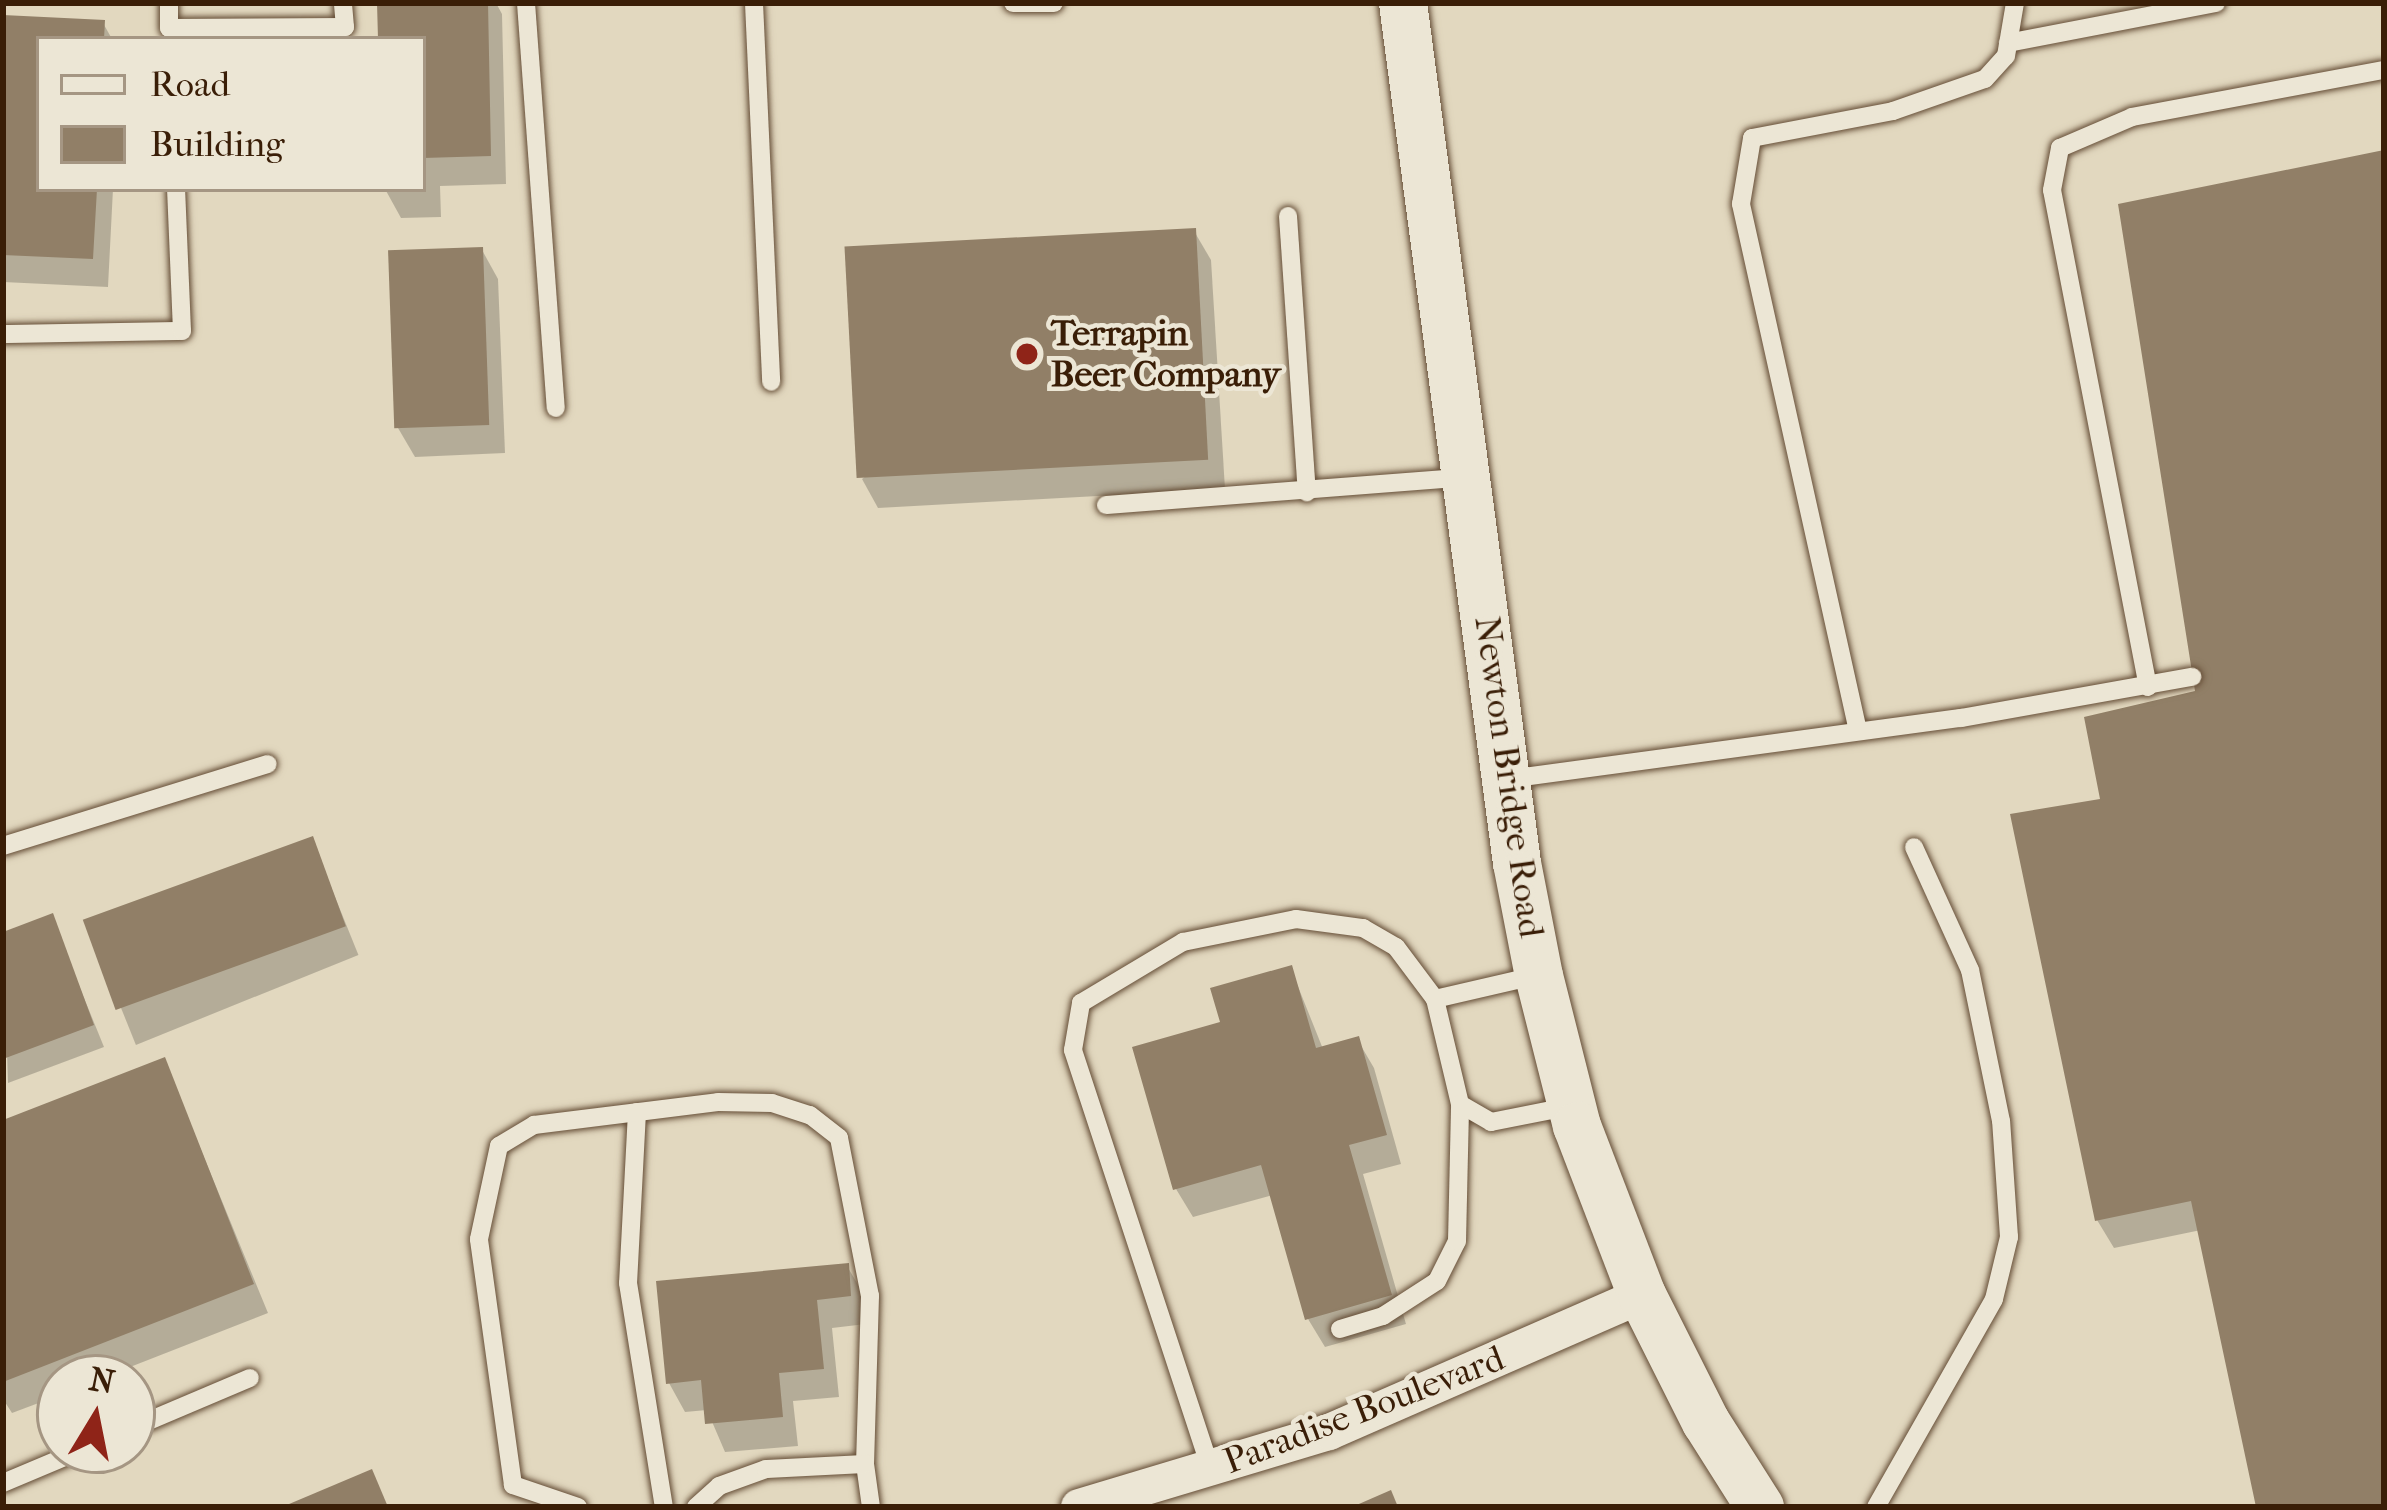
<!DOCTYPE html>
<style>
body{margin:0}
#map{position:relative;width:2387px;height:1510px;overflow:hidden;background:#e2d8bf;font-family:"IM FELL French Canon",serif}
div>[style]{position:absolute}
.shadow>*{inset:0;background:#0003;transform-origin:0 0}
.building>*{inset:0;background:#917f67;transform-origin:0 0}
.roads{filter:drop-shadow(0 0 3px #644c35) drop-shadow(0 0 3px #644c35)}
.lane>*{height:18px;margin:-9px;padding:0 9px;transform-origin:9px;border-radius:9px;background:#ece6d5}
.street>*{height:36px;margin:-18px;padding:0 18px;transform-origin:18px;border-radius:18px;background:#ece6d5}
.secondary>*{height:48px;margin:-24px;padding:0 24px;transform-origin:24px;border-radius:24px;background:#ece6d5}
.dots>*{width:33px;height:33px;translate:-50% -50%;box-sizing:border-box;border:6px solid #ece6d5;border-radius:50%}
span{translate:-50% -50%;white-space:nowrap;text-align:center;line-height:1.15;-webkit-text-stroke:9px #ece6d5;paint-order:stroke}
.poi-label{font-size:36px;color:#3a1e07;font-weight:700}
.left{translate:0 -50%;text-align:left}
.street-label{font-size:36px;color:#3a1e07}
.frame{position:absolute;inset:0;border:6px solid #3a1e07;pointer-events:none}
.legend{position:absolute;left:36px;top:36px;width:390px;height:156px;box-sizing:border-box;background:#ece6d5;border:3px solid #a59683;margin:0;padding:15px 21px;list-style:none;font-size:36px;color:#3a1e07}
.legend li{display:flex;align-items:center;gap:24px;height:60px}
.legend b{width:60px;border:3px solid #a59683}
.north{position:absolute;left:36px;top:1354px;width:120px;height:120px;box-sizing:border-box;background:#ece6d5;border:3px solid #a59683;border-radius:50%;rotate:10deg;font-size:33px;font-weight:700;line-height:48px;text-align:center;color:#3a1e07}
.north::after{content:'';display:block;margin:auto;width:42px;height:54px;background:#8f2418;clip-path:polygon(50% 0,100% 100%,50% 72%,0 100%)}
</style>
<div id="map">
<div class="shadow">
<div style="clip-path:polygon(380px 3px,496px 3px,502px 14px,506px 184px,440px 186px,441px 217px,401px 218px,385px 189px,423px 189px,423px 39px,381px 39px)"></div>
<div style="clip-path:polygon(1215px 3px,1282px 3px,1216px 5px)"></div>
<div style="clip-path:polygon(3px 18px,103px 23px,112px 39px,39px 39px,39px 189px,113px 189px,108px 287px,3px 282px)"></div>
<div style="clip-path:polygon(2384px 153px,2384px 1507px,2259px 1507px,2201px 1230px,2114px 1248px,2097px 1220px,2104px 801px,2198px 694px)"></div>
<div style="clip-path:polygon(1194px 231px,1211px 260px,1225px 489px,878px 508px,862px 479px)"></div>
<div style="clip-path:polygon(482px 250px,498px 279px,505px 453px,415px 457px,398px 428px)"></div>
<div style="left:312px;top:840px;width:124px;height:240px;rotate:68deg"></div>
<div style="clip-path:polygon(51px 917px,104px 1047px,8px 1083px,3px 935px)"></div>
<div style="clip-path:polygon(1291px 969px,1323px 1049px,1357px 1039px,1374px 1068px,1401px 1164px,1363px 1174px,1406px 1324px,1325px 1347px,1308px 1319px,1273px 1195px,1193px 1217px,1176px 1189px,1224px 1024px)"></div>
<div style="clip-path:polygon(164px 1060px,268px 1313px,102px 1378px,60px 1378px,60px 1395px,12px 1413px,3px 1399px,3px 1123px)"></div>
<div style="clip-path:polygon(847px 1266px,864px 1295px,866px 1324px,832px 1328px,839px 1397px,793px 1401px,798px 1446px,725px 1452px,707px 1410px,685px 1412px,669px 1383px)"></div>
</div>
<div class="building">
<div style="clip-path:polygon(377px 3px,488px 3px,491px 156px,423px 158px,423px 39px,378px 39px)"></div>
<div style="clip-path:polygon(3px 15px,105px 20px,104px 39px,39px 39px,39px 189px,97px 189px,93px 259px,3px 255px)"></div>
<div style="clip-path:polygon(2384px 150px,2384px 1507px,2256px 1507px,2191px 1201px,2095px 1221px,2010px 814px,2100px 799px,2084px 717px,2195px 691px,2118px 204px)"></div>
<div style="left:1196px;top:228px;width:232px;height:352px;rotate:87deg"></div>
<div style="left:483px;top:247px;width:178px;height:95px;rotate:88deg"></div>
<div style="left:313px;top:836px;width:96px;height:245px;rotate:70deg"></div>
<div style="clip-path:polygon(53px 913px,94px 1025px,3px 1059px,3px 932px)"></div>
<div style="clip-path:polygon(1292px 965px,1316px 1048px,1359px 1036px,1387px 1135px,1349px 1145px,1392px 1295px,1305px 1320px,1261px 1165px,1173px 1190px,1132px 1047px,1220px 1022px,1210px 988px)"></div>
<div style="clip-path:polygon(165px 1057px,254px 1284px,3px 1382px,3px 1120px)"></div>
<div style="clip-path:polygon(849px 1263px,851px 1296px,817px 1300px,824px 1369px,779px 1373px,783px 1417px,705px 1424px,701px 1380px,666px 1384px,656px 1281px)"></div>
<div style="clip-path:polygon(372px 1469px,388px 1507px,282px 1507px)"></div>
<div style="clip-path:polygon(1391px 1490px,1398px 1507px,1352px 1507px)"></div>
</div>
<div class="roads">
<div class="lane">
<div style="left:169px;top:3px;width:25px;rotate:90deg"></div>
<div style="left:169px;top:28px;width:176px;rotate:-0.3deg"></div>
<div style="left:345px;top:27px;width:24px;rotate:-95deg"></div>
<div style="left:526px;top:3px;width:406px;rotate:85.8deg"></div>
<div style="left:754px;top:3px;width:379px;rotate:87.4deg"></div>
<div style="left:1013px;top:3px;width:41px"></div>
<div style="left:2008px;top:43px;width:212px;rotate:-10.9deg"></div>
<div style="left:1288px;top:216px;width:277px;rotate:86.1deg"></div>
<div style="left:3px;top:334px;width:179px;rotate:-1deg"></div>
<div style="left:182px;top:331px;width:142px;rotate:-92.4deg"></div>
<div style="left:1106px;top:505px;width:361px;rotate:-4.4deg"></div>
<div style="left:2148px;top:687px;width:506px;rotate:-100.93deg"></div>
<div style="left:2052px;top:190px;width:43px;rotate:-79.2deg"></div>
<div style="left:2060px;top:148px;width:78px;rotate:-23.3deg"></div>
<div style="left:2132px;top:117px;width:256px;rotate:-10.6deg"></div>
<div style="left:1858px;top:731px;width:540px;rotate:-102.52deg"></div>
<div style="left:1741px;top:204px;width:67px;rotate:-80.5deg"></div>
<div style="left:1752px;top:138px;width:144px;rotate:-10.8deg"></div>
<div style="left:1893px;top:111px;width:97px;rotate:-19.2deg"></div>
<div style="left:1985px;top:79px;width:31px;rotate:-48deg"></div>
<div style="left:2006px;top:56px;width:54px;rotate:-80.4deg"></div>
<div style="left:1509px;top:779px;width:456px;rotate:-7.7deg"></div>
<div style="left:1961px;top:718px;width:235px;rotate:-10.1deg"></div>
<div style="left:3px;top:846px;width:277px;rotate:-17.2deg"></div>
<div style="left:1435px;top:999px;width:103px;rotate:-13deg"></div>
<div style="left:637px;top:1112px;width:171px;rotate:93deg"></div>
<div style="left:628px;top:1283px;width:227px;rotate:80.9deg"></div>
<div style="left:1340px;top:1329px;width:45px;rotate:-16.8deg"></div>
<div style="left:1383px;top:1316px;width:64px;rotate:-32.9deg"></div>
<div style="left:1437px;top:1281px;width:45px;rotate:-63.4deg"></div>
<div style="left:1457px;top:1241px;width:137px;rotate:-88.7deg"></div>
<div style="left:132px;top:1428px;width:128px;rotate:-23deg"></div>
<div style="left:1211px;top:1470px;width:442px;rotate:-108.2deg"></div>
<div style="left:1073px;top:1050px;width:48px;rotate:-80.3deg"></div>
<div style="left:1081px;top:1003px;width:119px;rotate:-30.9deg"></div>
<div style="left:1183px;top:942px;width:115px;rotate:-11.5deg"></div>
<div style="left:1296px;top:919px;width:68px;rotate:7.7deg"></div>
<div style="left:1363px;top:928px;width:38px;rotate:30deg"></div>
<div style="left:1396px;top:947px;width:65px;rotate:53.1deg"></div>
<div style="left:1435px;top:999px;width:108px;rotate:76.6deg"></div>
<div style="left:1460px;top:1104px;width:36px;rotate:30deg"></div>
<div style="left:1491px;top:1122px;width:83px;rotate:-11.2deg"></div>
<div style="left:3px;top:1483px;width:85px;rotate:-22.9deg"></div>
<div style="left:578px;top:1507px;width:69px;rotate:-161.3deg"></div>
<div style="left:513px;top:1485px;width:248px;rotate:-97.9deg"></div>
<div style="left:479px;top:1239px;width:95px;rotate:-77.9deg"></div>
<div style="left:499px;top:1146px;width:41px;rotate:-31deg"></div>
<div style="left:534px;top:1125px;width:185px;rotate:-7.1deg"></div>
<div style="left:718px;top:1102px;width:54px;rotate:1.1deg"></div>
<div style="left:772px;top:1103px;width:40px;rotate:18deg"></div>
<div style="left:810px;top:1115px;width:37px;rotate:38deg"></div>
<div style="left:839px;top:1138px;width:161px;rotate:78.9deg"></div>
<div style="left:870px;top:1296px;width:168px;rotate:91.7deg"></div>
<div style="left:865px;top:1464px;width:43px;rotate:82.1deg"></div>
<div style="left:696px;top:1507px;width:31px;rotate:-42deg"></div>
<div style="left:719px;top:1486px;width:50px;rotate:-19.9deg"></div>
<div style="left:766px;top:1469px;width:99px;rotate:-2.9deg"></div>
<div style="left:1876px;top:1507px;width:239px;rotate:-60.4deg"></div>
<div style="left:1994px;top:1299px;width:64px;rotate:-76.4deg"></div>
<div style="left:2009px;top:1237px;width:116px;rotate:-93.9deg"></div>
<div style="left:2001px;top:1121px;width:154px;rotate:-101.6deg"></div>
<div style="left:1970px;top:970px;width:135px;rotate:-114.5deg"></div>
</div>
<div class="street">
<div style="left:1079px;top:1507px;width:261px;rotate:-16.7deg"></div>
<div style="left:1329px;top:1432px;width:342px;rotate:-23.6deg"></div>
</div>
<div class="secondary">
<div style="left:1403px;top:3px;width:868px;rotate:82.45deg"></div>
<div style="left:1517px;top:863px;width:115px;rotate:79deg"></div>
<div style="left:1539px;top:976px;width:155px;rotate:75.8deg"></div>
<div style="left:1577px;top:1126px;width:181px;rotate:69deg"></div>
<div style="left:1642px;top:1295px;width:142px;rotate:63.3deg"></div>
<div style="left:1706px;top:1422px;width:101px;rotate:57.6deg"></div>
</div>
</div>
<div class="dots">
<div style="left:1027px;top:354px;background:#8f2418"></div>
</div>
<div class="poi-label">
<span class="left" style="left:1051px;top:354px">Terrapin<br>Beer Company</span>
</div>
<div class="street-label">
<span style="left:1509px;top:777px;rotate:82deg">Newton Bridge Road</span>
<span style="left:1364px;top:1410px;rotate:-21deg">Paradise Boulevard</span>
</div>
<div class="frame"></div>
<ul class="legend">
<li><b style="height:15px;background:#ece6d5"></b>Road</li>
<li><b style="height:33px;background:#917f67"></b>Building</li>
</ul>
<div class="north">N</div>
</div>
